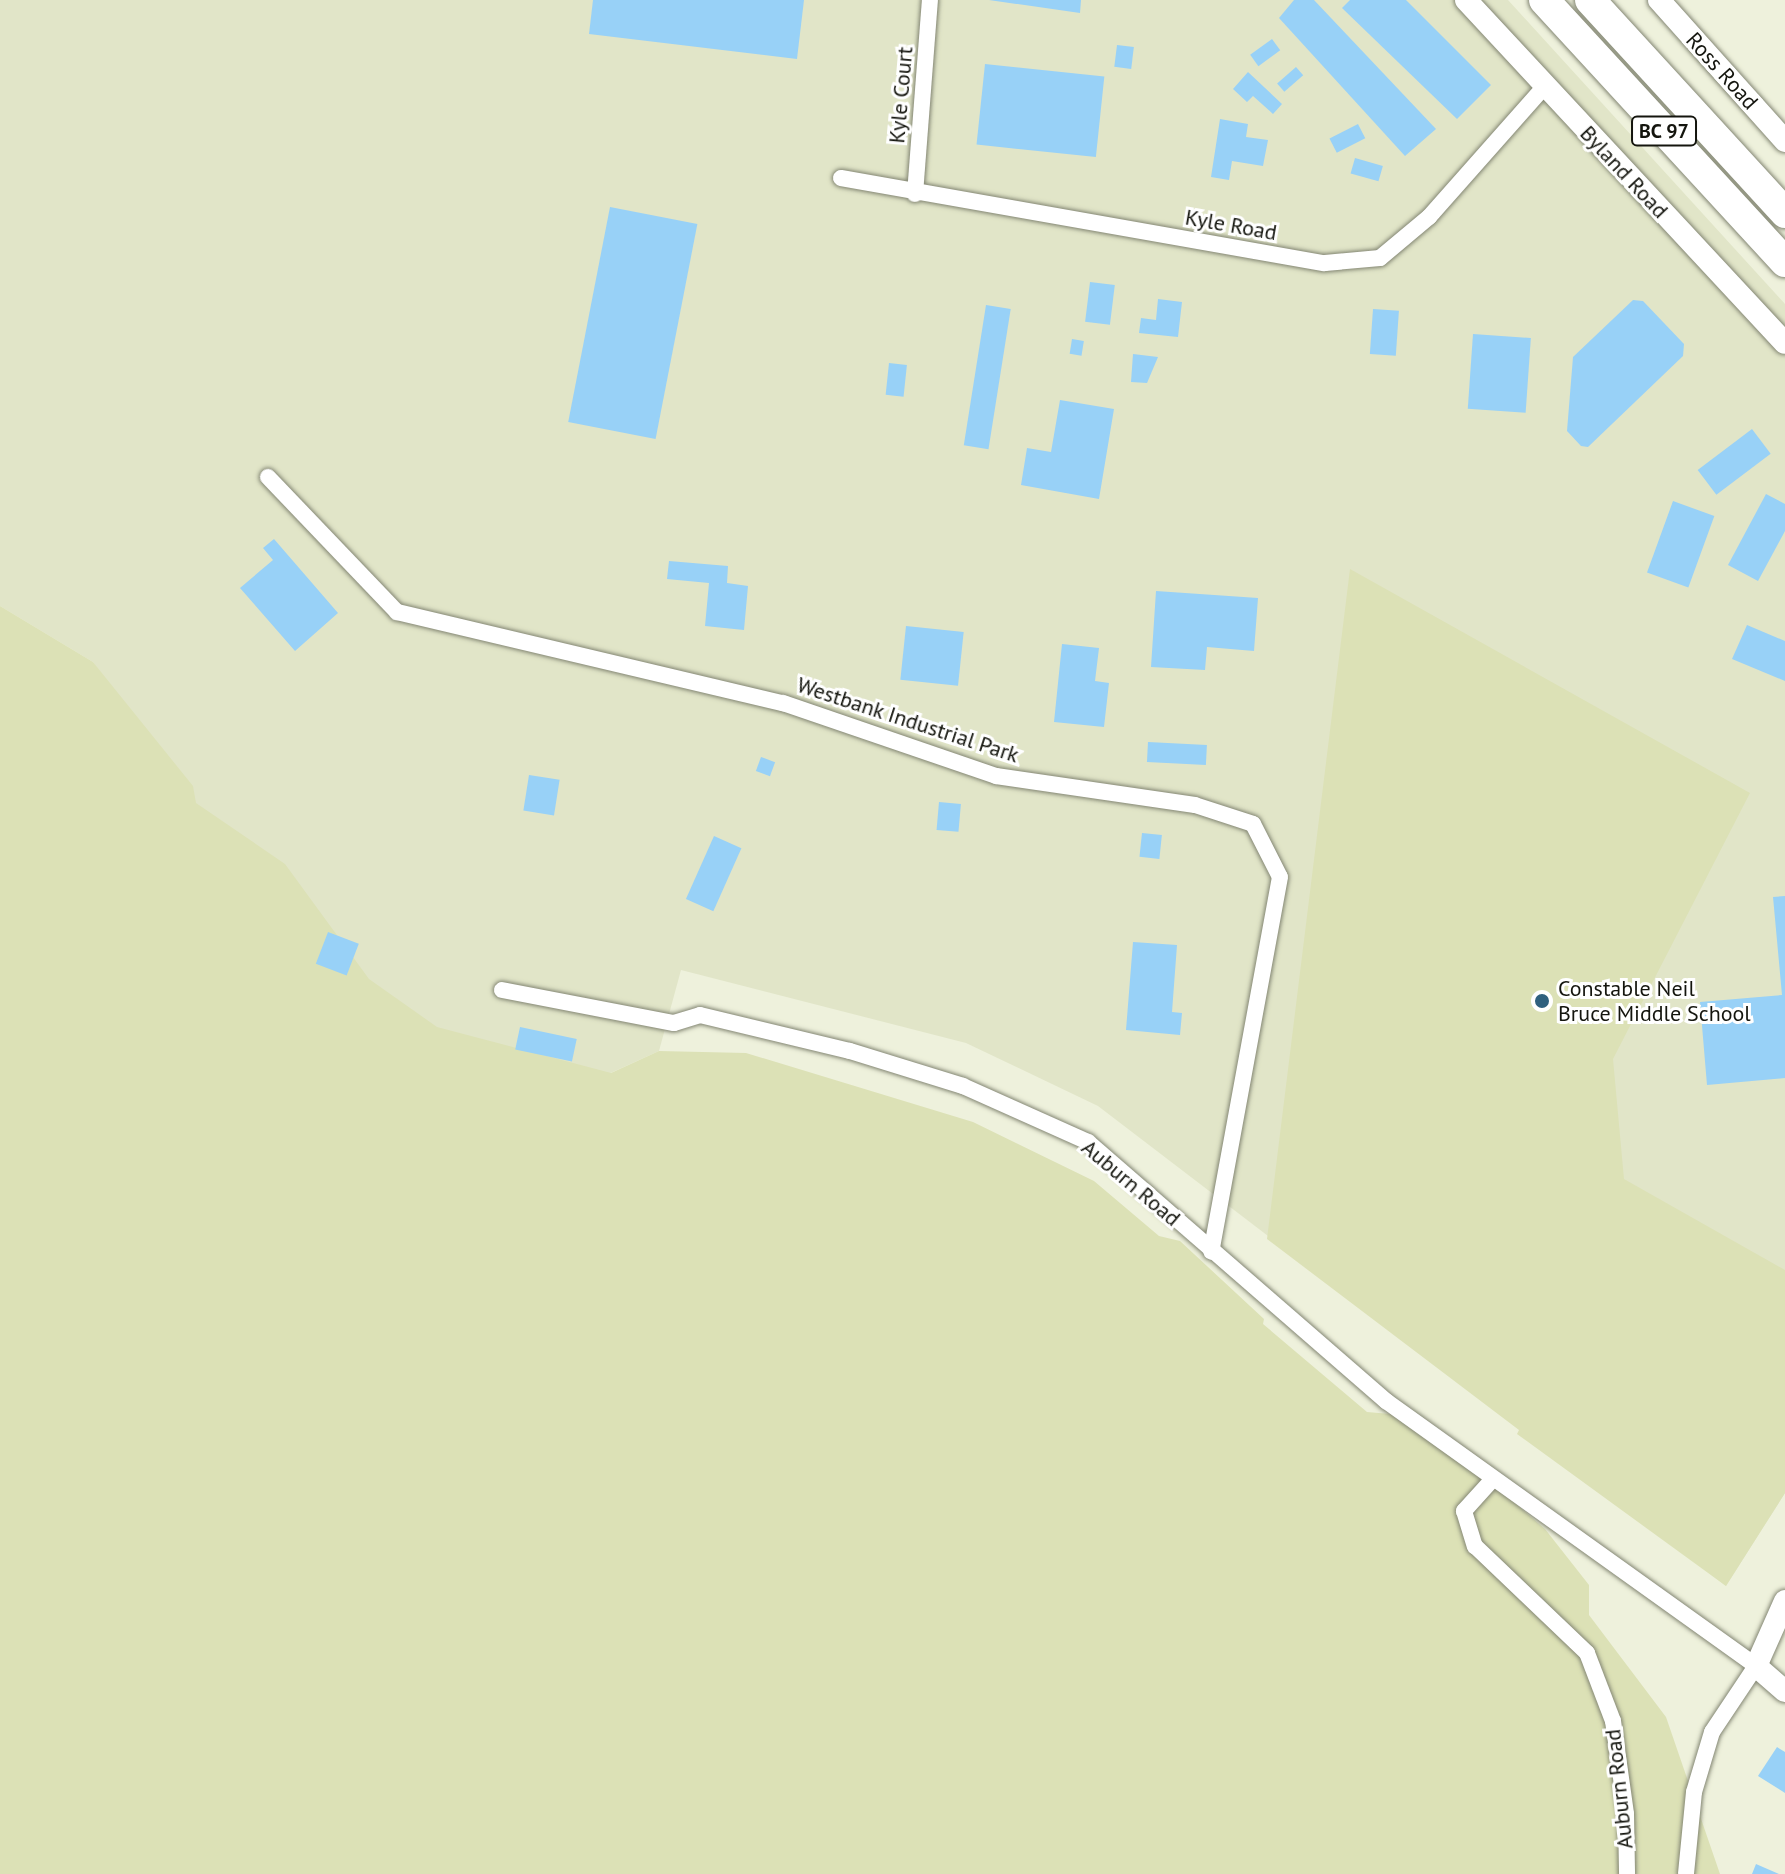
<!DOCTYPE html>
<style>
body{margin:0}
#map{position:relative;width:1785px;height:1874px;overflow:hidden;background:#eef1dc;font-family:"PT Sans",sans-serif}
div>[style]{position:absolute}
.built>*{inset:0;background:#e1e5c8}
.green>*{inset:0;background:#dce1b6}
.building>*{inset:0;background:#98d1f7;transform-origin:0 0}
.roads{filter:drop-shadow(0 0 2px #838673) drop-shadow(0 0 2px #838673)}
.street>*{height:16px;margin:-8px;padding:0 8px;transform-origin:8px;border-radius:8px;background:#fff}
.secondary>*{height:22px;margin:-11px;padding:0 11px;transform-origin:11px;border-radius:11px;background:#fff}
.highway>*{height:30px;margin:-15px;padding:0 15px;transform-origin:15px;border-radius:15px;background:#fff}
.dots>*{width:22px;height:22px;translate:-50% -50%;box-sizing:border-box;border:4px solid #fff;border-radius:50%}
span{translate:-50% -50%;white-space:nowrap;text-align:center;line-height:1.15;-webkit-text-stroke:6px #fff;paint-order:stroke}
.shield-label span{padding:2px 6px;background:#fff;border:2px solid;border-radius:6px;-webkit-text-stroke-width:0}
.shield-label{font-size:20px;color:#14150e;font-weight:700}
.street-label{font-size:22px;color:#14150e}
.poi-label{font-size:22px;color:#14150e}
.left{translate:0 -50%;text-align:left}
</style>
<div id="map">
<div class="built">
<div style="clip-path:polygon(0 0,1508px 0,1785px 304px,1785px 1493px,1726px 1586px,1098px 1106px,966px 1043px,681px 970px,659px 1051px,551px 1100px,378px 1087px,93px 662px,0 606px)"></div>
</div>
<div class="green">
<div style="clip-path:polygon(1350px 569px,1750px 793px,1613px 1059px,1624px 1179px,1785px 1270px,1785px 1493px,1726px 1586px,1517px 1434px,1519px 1430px,1267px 1239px)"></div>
<div style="clip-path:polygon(0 606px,93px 662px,193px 786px,196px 803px,285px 864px,369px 979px,437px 1027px,611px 1073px,659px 1051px,746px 1053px,973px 1122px,1094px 1181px,1159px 1236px,1180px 1241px,1264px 1319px,1263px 1324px,1367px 1412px,1402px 1415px,1466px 1461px,1545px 1529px,1589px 1585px,1589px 1615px,1666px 1717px,1720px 1874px,0 1874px)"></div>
</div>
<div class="building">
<div style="clip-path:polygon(593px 0,804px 0,797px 59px,589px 34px)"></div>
<div style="clip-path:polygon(989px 0,1081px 0,1080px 13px)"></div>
<div style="clip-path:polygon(1294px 0,1314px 0,1436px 129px,1405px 156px,1279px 18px)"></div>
<div style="clip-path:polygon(1350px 0,1406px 0,1491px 85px,1457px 119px,1342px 8px)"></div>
<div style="left:1272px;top:39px;width:14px;height:27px;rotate:54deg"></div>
<div style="left:1117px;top:45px;width:17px;height:22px;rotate:7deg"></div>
<div style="left:985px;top:64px;width:120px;height:81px;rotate:6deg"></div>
<div style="left:1296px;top:67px;width:11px;height:25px;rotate:49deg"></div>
<div style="clip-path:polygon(1248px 72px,1282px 104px,1273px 114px,1253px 96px,1247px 102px,1233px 89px)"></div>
<div style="clip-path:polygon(1220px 119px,1248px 124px,1246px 137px,1268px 140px,1263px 166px,1232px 161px,1229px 180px,1211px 177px)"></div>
<div style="left:1358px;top:124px;width:16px;height:32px;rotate:63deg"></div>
<div style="left:1355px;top:158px;width:29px;height:16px;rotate:16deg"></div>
<div style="left:610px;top:207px;width:89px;height:219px;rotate:11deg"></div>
<div style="left:1090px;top:282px;width:25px;height:40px;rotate:7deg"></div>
<div style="clip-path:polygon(1158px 299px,1182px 302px,1178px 337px,1139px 333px,1141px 318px,1156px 320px)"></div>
<div style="clip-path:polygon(1633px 300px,1643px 301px,1684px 344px,1683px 356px,1588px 447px,1581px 446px,1567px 431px,1573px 357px)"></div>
<div style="left:986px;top:305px;width:25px;height:142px;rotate:9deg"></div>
<div style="left:1373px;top:309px;width:26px;height:45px;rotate:4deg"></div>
<div style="left:1473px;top:334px;width:58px;height:75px;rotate:4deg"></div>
<div style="left:1072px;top:339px;width:12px;height:15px;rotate:9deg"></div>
<div style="clip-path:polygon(1133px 354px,1158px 357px,1147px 383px,1131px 382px)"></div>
<div style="left:889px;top:363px;width:18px;height:32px;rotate:6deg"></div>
<div style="clip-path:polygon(1060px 400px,1114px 409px,1099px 499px,1021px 485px,1027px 448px,1051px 452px)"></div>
<div style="left:1752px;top:429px;width:31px;height:68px;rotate:53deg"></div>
<div style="clip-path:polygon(1766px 494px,1785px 504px,1785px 531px,1758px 581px,1728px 565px)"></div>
<div style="left:1673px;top:501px;width:44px;height:76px;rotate:20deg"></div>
<div style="clip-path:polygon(274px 539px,338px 613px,295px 651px,240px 588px,273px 560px,263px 548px)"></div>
<div style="clip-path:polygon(669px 561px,728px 566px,727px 583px,748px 586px,744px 630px,705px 626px,709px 583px,667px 579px)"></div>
<div style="clip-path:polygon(1156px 591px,1258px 598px,1254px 651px,1207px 647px,1205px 670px,1151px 667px)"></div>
<div style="clip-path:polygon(1747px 625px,1785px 641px,1785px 681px,1732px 659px)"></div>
<div style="left:906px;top:626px;width:58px;height:54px;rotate:6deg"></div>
<div style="clip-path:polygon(1062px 644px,1099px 648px,1095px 681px,1109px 683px,1104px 727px,1054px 722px)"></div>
<div style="left:1148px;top:742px;width:59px;height:20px;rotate:3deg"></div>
<div style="left:761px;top:757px;width:15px;height:15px;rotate:20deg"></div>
<div style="left:529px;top:775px;width:31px;height:36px;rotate:9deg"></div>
<div style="left:939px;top:802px;width:22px;height:28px;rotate:5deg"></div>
<div style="left:1142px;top:833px;width:20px;height:24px;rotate:6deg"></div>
<div style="left:714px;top:836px;width:30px;height:69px;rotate:24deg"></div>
<div style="clip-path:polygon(1785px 896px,1785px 1078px,1707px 1085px,1700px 1002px,1782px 995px,1773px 897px)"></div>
<div style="left:328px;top:932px;width:33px;height:34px;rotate:21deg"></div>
<div style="clip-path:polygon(1133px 942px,1177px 945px,1172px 1012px,1182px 1013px,1180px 1035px,1126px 1030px)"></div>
<div style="left:520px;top:1027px;width:58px;height:23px;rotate:12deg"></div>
<div style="clip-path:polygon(1777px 1747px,1785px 1752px,1785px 1793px,1758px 1776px)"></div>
<div style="clip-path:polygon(1756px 1864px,1779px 1874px,1752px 1874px)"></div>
</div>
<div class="roads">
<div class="street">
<div style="left:841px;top:178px;width:491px;rotate:10deg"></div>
<div style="left:1325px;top:263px;width:55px;rotate:-5.2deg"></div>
<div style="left:1380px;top:258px;width:64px;rotate:-39.9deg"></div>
<div style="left:1429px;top:217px;width:174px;rotate:-48.5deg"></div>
<div style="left:915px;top:194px;width:195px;rotate:-85.6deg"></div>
<div style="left:268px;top:477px;width:187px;rotate:46.3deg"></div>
<div style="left:397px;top:612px;width:397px;rotate:13.3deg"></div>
<div style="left:783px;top:703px;width:225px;rotate:18.9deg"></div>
<div style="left:996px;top:776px;width:201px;rotate:8.3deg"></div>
<div style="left:1195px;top:805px;width:61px;rotate:18.1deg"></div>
<div style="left:1253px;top:824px;width:59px;rotate:63deg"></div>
<div style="left:1280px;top:877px;width:381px;rotate:100.4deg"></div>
<div style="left:502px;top:990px;width:175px;rotate:10.9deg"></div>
<div style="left:674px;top:1023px;width:27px;rotate:-17deg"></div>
<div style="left:700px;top:1015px;width:154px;rotate:13.5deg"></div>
<div style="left:850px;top:1051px;width:118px;rotate:17.2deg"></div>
<div style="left:963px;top:1086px;width:137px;rotate:24.1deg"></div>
<div style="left:1088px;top:1142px;width:395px;rotate:41deg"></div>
<div style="left:1386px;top:1401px;width:455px;rotate:35.6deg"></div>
<div style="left:1756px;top:1666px;width:79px;rotate:123.7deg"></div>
<div style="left:1712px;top:1732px;width:63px;rotate:106.7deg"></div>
<div style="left:1694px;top:1792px;width:82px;rotate:95.6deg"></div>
<div style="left:1492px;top:1480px;width:42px;rotate:132.1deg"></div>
<div style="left:1464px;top:1511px;width:37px;rotate:73deg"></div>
<div style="left:1475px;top:1546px;width:155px;rotate:43.7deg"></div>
<div style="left:1587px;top:1653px;width:73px;rotate:69.1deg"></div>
<div style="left:1613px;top:1721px;width:94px;rotate:82deg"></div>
<div style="left:1626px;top:1814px;width:60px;rotate:89deg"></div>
</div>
<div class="secondary">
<div style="left:1466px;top:0;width:468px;rotate:47.1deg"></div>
<div style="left:1659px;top:0;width:189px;rotate:48.2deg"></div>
<div style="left:1785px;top:1601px;width:71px;rotate:114deg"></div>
<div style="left:1756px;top:1666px;width:38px;rotate:41deg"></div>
</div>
<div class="highway">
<div style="left:1544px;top:0;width:356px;rotate:47.4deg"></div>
<div style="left:1590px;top:0;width:289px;rotate:47.5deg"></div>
</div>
</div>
<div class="dots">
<div style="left:1542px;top:1001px;background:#2f607e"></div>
</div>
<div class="shield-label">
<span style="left:1664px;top:131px">BC 97</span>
</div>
<div class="street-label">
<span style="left:1722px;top:71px;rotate:48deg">Ross Road</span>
<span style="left:901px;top:95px;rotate:-85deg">Kyle Court</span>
<span style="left:1624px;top:172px;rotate:47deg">Byland Road</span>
<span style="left:1231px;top:225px;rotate:10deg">Kyle Road</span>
<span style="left:908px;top:720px;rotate:18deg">Westbank Industrial Park</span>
<span style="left:1131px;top:1183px;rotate:40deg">Auburn Road</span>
<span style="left:1619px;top:1789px;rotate:-96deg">Auburn Road</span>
</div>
<div class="poi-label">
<span class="left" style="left:1558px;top:1001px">Constable Neil<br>Bruce Middle School</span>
</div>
</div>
